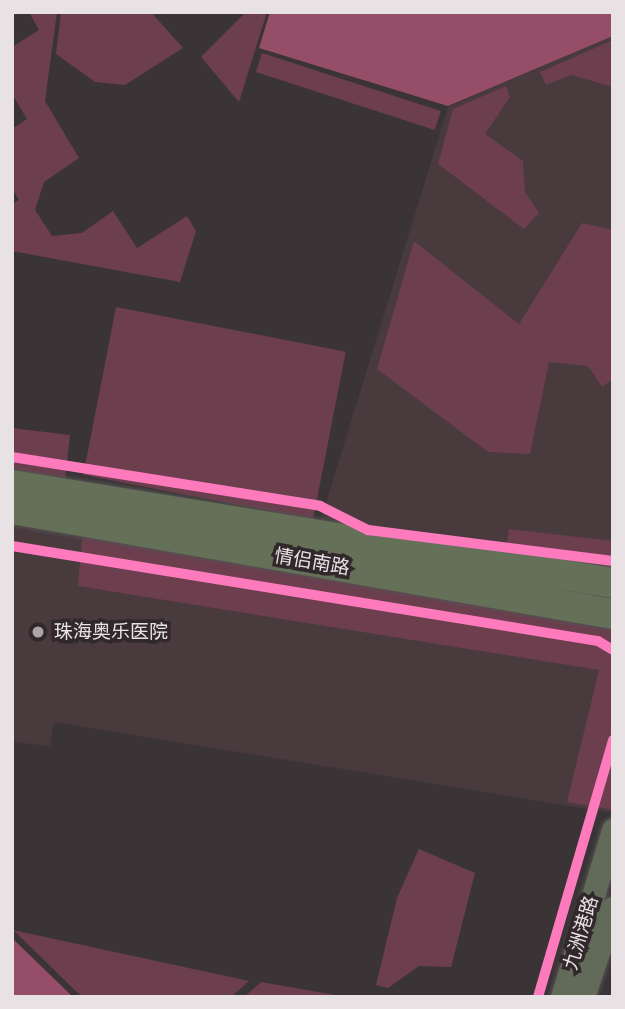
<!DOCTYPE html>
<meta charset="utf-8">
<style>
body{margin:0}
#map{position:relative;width:625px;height:1009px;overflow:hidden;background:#3a3436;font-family:Helvetica,"Noto Sans SC",sans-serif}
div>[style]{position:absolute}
.built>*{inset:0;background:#493a3e}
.green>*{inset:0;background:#6c3e4e;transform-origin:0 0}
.forest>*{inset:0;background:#964e68}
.roads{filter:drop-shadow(0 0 2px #555152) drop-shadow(0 0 2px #555152)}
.secondary>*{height:23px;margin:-11.5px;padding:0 11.5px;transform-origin:11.5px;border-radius:11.5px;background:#626a5a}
.highway>*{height:30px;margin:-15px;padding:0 15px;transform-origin:15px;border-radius:15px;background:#647058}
.cycleway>*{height:10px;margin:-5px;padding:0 5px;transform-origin:5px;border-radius:5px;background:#fd7abc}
.dots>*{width:19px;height:19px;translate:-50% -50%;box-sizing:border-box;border:4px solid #31282b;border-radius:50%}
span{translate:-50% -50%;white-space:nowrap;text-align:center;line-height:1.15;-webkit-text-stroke:7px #31282b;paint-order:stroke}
.street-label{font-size:19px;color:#e9e2e4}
.poi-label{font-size:19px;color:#e9e2e4}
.left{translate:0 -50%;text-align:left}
.frame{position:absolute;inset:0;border:14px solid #e9e2e4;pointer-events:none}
</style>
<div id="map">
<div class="built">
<div style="clip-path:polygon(613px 36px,613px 582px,316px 535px,448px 107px)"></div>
<div style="clip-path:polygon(12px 510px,613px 613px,613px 813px,54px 722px,50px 746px,12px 742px)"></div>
</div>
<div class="green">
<div style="clip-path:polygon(29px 12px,57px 12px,45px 101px,79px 158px,44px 182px,35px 210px,52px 236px,82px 233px,113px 211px,137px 248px,187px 216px,196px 231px,180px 282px,12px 251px,12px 204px,19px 200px,12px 188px,12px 129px,27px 119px,12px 94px,12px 47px,39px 30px)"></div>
<div style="clip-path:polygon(61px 12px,151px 12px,183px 48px,125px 85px,95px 82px,56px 54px)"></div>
<div style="clip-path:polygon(246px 12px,267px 12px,239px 102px,201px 57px)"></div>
<div style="clip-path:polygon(613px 40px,613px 87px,571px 75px,546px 85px,540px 72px)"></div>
<div style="left:262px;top:53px;width:188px;height:20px;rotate:18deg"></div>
<div style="clip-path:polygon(506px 86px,510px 97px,485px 134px,523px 161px,525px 192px,539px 213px,524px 229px,438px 164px,453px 109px)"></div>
<div style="clip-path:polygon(582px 223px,613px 230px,613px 379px,602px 387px,588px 366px,549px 362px,530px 454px,488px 452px,377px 369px,414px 241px,519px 324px)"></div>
<div style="left:116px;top:307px;width:234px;height:171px;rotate:11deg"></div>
<div style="clip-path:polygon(12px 428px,70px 435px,64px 489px,12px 480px)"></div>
<div style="clip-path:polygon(83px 529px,613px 617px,613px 810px,567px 802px,599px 670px,78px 586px)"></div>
<div style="clip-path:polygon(509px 529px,613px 541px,613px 576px,504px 558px)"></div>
<div style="clip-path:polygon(419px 849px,475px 873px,451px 967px,419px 966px,388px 988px,376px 985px,397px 898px)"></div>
<div style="clip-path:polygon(13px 930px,249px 981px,231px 997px,82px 997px)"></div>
<div style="clip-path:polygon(261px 982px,347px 997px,244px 997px)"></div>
</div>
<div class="forest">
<div style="clip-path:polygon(270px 12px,613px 12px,613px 36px,448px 106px,259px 48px)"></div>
<div style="clip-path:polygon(12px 938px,73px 997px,12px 997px)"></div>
</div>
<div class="roads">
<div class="secondary">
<div style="left:562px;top:997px;width:175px;rotate:-73deg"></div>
<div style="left:583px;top:997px;width:94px;rotate:-71.4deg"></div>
</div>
<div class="highway">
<div style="left:12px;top:485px;width:609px;rotate:9.26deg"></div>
<div style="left:12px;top:509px;width:610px;rotate:9.91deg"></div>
</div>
</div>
<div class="cycleway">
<div style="left:12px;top:457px;width:312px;rotate:9deg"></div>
<div style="left:320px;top:506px;width:54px;rotate:26.6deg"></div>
<div style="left:368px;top:530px;width:247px;rotate:7.2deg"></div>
<div style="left:12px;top:546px;width:594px;rotate:9.21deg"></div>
<div style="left:598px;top:641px;width:17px;rotate:31deg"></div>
<div style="left:538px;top:997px;width:268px;rotate:-73.7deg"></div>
</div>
<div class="dots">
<div style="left:38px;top:632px;background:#aca5a7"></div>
</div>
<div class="street-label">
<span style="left:312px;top:562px;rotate:10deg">情侣南路</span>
<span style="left:581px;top:933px;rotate:-73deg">九洲港路</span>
</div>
<div class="poi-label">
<span class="left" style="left:54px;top:632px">珠海奥乐医院</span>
</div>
<div class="frame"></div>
</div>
